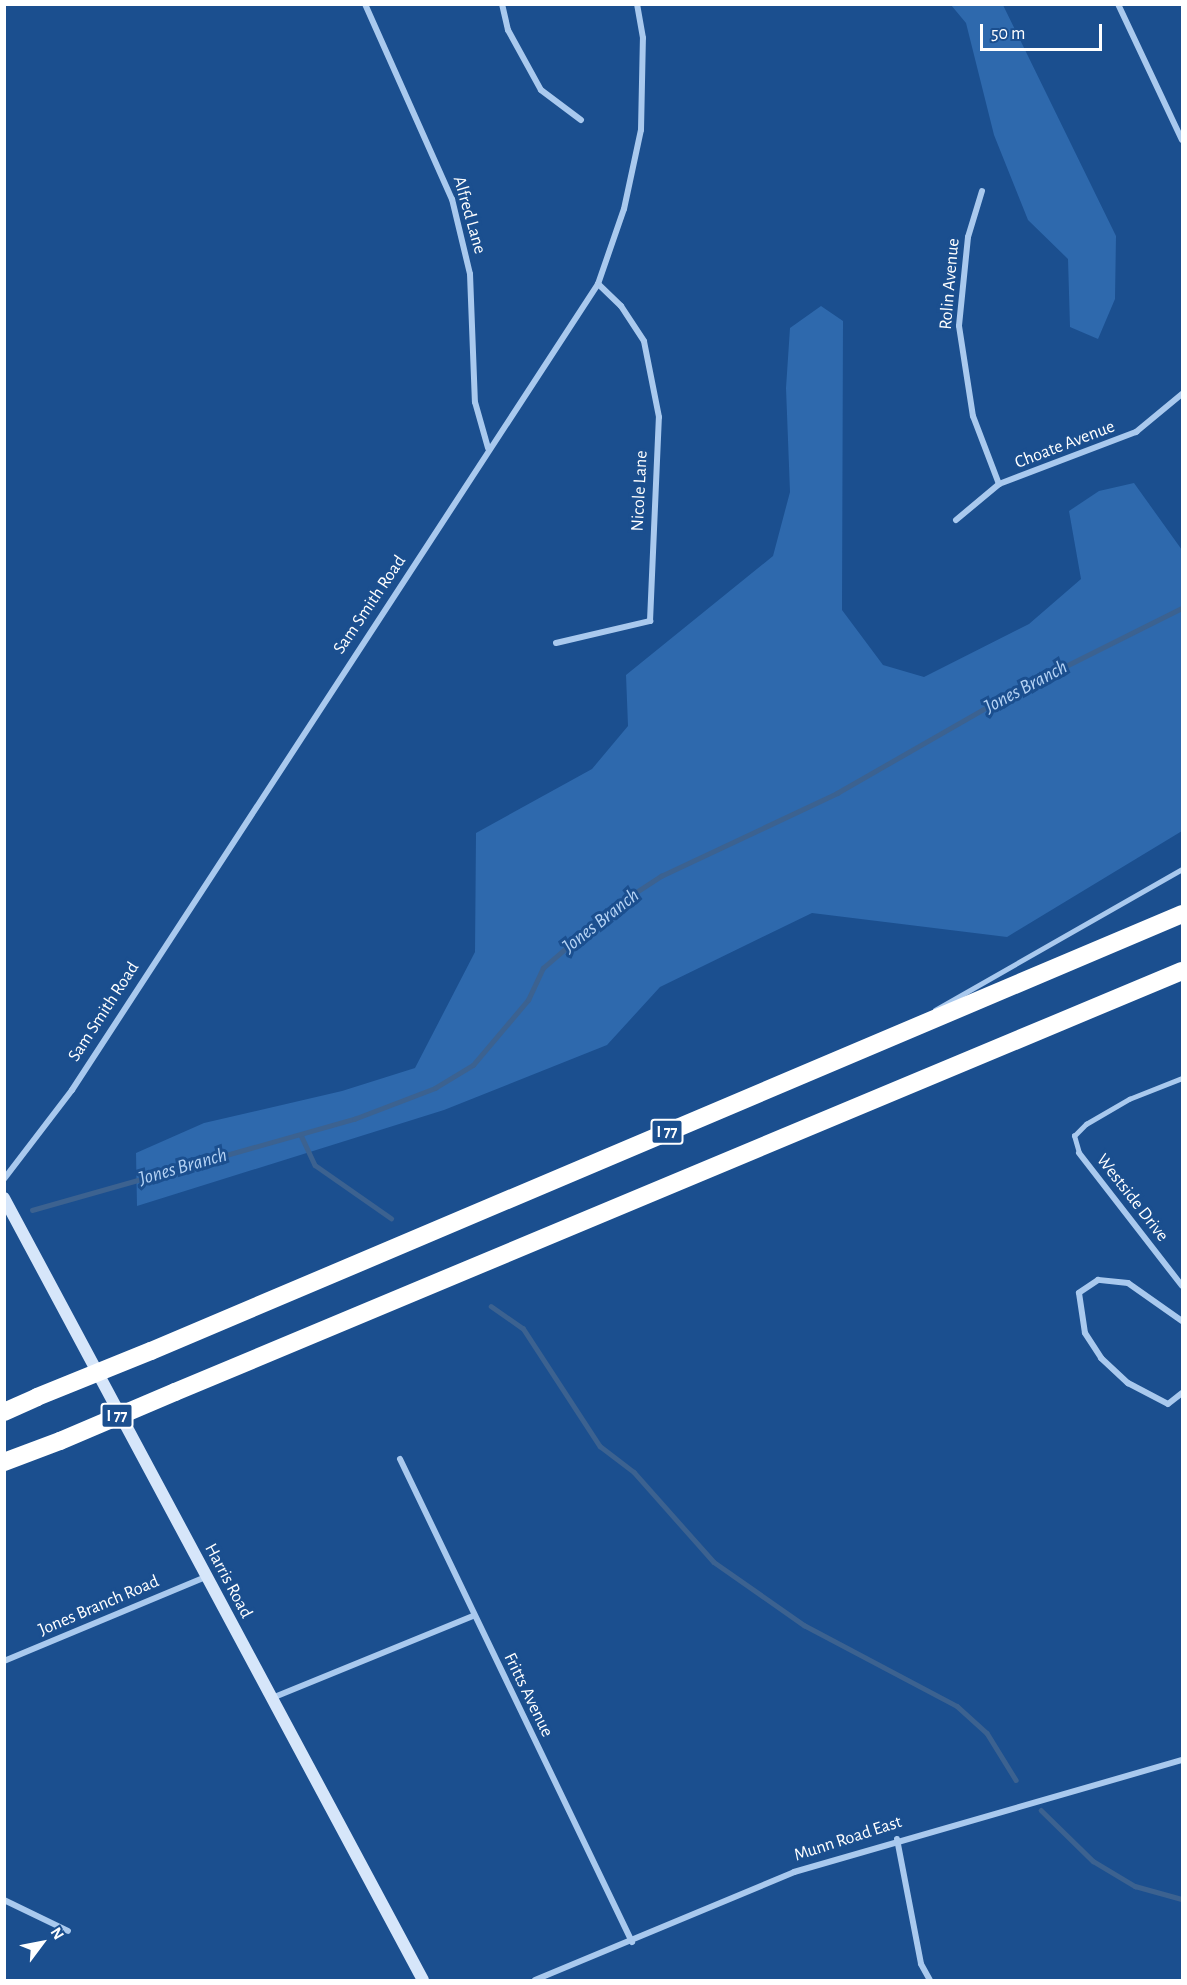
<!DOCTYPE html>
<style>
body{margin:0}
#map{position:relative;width:1187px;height:1985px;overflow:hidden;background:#1b4f8f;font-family:"Alegreya Sans",sans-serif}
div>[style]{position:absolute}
.green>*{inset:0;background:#2e69ad}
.stream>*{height:4.5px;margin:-2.25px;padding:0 2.25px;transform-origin:2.25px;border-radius:2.25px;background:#3c6290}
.lane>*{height:4.5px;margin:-2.25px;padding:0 2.25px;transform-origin:2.25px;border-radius:2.25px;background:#a9c9ee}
.street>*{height:6px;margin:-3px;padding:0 3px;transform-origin:3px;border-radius:3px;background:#a9c9ee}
.secondary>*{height:12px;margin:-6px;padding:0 6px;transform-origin:6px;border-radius:6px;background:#d6e6fa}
.highway>*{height:18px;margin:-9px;padding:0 9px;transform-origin:9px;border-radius:9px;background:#fff}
.highway-bridge>*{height:18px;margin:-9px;padding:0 9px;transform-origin:9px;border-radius:9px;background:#fff}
span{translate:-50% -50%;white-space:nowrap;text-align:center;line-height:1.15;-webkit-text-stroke:6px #1b4f8f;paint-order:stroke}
.shield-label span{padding:2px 4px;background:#1b4f8f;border:2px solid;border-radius:4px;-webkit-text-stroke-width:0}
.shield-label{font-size:16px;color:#fff;font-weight:700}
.street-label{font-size:18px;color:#fff}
.water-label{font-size:20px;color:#b5d3f5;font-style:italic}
.frame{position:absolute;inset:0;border:6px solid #fff;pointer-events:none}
.north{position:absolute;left:12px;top:1913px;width:60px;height:60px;-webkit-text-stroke:4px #1b4f8f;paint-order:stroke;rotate:58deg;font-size:16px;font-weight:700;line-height:24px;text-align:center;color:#fff}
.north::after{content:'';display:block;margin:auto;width:21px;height:27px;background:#fff;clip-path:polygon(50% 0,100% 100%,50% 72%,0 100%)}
.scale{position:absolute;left:980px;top:24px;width:122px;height:27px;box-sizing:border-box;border:3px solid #fff;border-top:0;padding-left:8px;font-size:18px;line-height:21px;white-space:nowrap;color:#fff;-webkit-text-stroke:4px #1b4f8f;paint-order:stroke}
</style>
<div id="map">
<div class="green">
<div style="clip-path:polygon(951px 5px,1003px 5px,1116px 236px,1115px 299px,1098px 339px,1070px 327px,1068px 259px,1028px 220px,994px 135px,966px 23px)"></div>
<div style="clip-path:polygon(821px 306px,843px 321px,842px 610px,883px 665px,924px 677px,1029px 624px,1081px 579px,1069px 511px,1099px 491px,1134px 483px,1182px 550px,1182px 831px,1007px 937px,812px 913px,660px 987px,607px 1045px,444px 1110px,137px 1206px,136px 1153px,204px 1123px,342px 1091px,415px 1068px,475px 952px,476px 833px,592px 769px,628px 726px,626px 675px,773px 556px,790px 492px,786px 388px,790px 328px)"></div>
</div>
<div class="stream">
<div style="left:301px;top:1135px;width:33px;rotate:65deg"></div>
<div style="left:315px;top:1165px;width:93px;rotate:34.9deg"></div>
<div style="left:32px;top:1210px;width:335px;rotate:-15.8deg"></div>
<div style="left:354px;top:1119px;width:87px;rotate:-20.9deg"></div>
<div style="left:435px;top:1088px;width:44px;rotate:-31.2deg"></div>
<div style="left:473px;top:1065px;width:85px;rotate:-49.8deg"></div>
<div style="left:528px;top:1000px;width:35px;rotate:-65deg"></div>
<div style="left:543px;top:968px;width:95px;rotate:-40.7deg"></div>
<div style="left:615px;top:906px;width:55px;rotate:-33.1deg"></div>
<div style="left:661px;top:876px;width:195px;rotate:-25.2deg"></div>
<div style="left:837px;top:793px;width:197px;rotate:-29.8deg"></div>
<div style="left:1008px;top:695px;width:195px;rotate:-26.6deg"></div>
<div style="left:491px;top:1306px;width:39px;rotate:35deg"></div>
<div style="left:523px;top:1328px;width:141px;rotate:56.9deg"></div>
<div style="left:600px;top:1446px;width:43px;rotate:37.4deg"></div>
<div style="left:634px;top:1472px;width:120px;rotate:48.4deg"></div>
<div style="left:714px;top:1562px;width:110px;rotate:35deg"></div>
<div style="left:804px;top:1625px;width:173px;rotate:27.9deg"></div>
<div style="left:957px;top:1706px;width:40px;rotate:42deg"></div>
<div style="left:987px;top:1733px;width:55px;rotate:58.3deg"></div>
<div style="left:1041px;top:1810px;width:73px;rotate:44.4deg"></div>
<div style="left:1093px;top:1861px;width:49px;rotate:30.8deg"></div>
<div style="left:1135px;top:1886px;width:49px;rotate:15.5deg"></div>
</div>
<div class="lane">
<div style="left:935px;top:1010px;width:284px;rotate:-29.7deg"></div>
<div style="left:1079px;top:1153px;width:18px;rotate:-106deg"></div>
<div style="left:1074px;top:1136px;width:17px;rotate:-45deg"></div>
<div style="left:1086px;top:1124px;width:50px;rotate:-30.2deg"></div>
<div style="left:1129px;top:1099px;width:57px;rotate:-21.6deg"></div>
</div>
<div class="street">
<div style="left:365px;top:4px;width:214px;rotate:66deg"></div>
<div style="left:452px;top:199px;width:77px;rotate:76.5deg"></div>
<div style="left:470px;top:274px;width:128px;rotate:87.8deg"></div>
<div style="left:475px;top:402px;width:48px;rotate:74.2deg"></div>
<div style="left:502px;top:4px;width:27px;rotate:77deg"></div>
<div style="left:508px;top:30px;width:68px;rotate:61.2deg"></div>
<div style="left:541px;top:90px;width:50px;rotate:36.9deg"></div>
<div style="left:1118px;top:4px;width:150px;rotate:64.8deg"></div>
<div style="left:982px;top:191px;width:48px;rotate:106.9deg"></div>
<div style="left:968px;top:237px;width:89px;rotate:95.8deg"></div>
<div style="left:959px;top:326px;width:91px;rotate:81.2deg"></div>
<div style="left:973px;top:416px;width:73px;rotate:69.1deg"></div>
<div style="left:956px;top:520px;width:56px;rotate:-39.9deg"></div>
<div style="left:999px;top:484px;width:147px;rotate:-20.8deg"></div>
<div style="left:1136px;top:432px;width:60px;rotate:-39.6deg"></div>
<div style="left:556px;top:643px;width:97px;rotate:-13.2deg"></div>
<div style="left:650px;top:621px;width:204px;rotate:-87.5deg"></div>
<div style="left:659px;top:417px;width:77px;rotate:-101.2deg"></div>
<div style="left:644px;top:341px;width:42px;rotate:-123.3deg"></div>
<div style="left:621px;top:306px;width:32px;rotate:-136deg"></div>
<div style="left:1079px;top:1153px;width:168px;rotate:52.2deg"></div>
<div style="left:4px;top:1179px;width:112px;rotate:-52.6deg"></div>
<div style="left:72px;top:1090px;width:962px;rotate:-56.87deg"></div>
<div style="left:598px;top:284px;width:79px;rotate:-70.9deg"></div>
<div style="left:624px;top:209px;width:81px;rotate:-77.9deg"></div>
<div style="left:641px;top:130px;width:92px;rotate:-88.8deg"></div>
<div style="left:643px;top:38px;width:35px;rotate:-100deg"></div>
<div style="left:1182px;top:1321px;width:66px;rotate:-144.9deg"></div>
<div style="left:1128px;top:1283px;width:30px;rotate:-174deg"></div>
<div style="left:1098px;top:1280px;width:23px;rotate:146deg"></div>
<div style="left:1079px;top:1293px;width:40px;rotate:81.5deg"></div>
<div style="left:1085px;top:1333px;width:30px;rotate:57deg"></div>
<div style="left:1101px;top:1358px;width:37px;rotate:43deg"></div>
<div style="left:1128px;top:1383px;width:45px;rotate:27.7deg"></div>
<div style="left:1168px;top:1404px;width:18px;rotate:-38deg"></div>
<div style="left:400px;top:1459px;width:536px;rotate:64.34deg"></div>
<div style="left:4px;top:1661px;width:219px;rotate:-22.6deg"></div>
<div style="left:272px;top:1698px;width:217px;rotate:-22.2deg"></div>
<div style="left:897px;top:1839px;width:127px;rotate:79.1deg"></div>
<div style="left:921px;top:1964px;width:18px;rotate:61deg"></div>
<div style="left:4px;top:1900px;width:71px;rotate:25.8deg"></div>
<div style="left:535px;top:1980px;width:281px;rotate:-22.6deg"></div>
<div style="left:794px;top:1872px;width:404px;rotate:-16.1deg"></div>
</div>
<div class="secondary">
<div style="left:4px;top:1198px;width:887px;rotate:61.82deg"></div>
</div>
<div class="highway">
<div style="left:151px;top:1351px;width:1120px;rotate:-22.97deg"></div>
<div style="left:175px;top:1392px;width:1091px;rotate:-22.69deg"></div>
<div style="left:4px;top:1412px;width:36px;rotate:-24deg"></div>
<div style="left:4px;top:1462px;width:60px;rotate:-20.6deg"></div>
</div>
<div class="highway-bridge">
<div style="left:37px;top:1397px;width:123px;rotate:-22deg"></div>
<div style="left:60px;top:1441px;width:125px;rotate:-23.1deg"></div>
</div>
<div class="shield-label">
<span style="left:667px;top:1132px">I 77</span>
<span style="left:117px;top:1416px">I 77</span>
</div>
<div class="street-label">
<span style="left:469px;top:215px;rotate:74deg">Alfred Lane</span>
<span style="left:950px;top:284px;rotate:-85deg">Rolin Avenue</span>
<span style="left:1065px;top:445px;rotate:-21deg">Choate Avenue</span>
<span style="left:640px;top:491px;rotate:-87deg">Nicole Lane</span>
<span style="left:370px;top:605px;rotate:-56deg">Sam Smith Road</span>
<span style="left:104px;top:1012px;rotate:-57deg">Sam Smith Road</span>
<span style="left:1132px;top:1198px;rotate:52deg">Westside Drive</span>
<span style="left:228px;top:1581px;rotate:62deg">Harris Road</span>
<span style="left:99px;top:1606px;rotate:-23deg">Jones Branch Road</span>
<span style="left:528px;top:1695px;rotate:64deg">Fritts Avenue</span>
<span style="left:848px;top:1839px;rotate:-18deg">Munn Road East</span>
</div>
<div class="water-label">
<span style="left:1026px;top:687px;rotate:-28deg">Jones Branch</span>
<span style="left:601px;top:921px;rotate:-38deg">Jones Branch</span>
<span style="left:183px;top:1167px;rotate:-16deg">Jones Branch</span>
</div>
<div class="frame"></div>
<div class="north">N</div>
<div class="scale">50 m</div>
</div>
